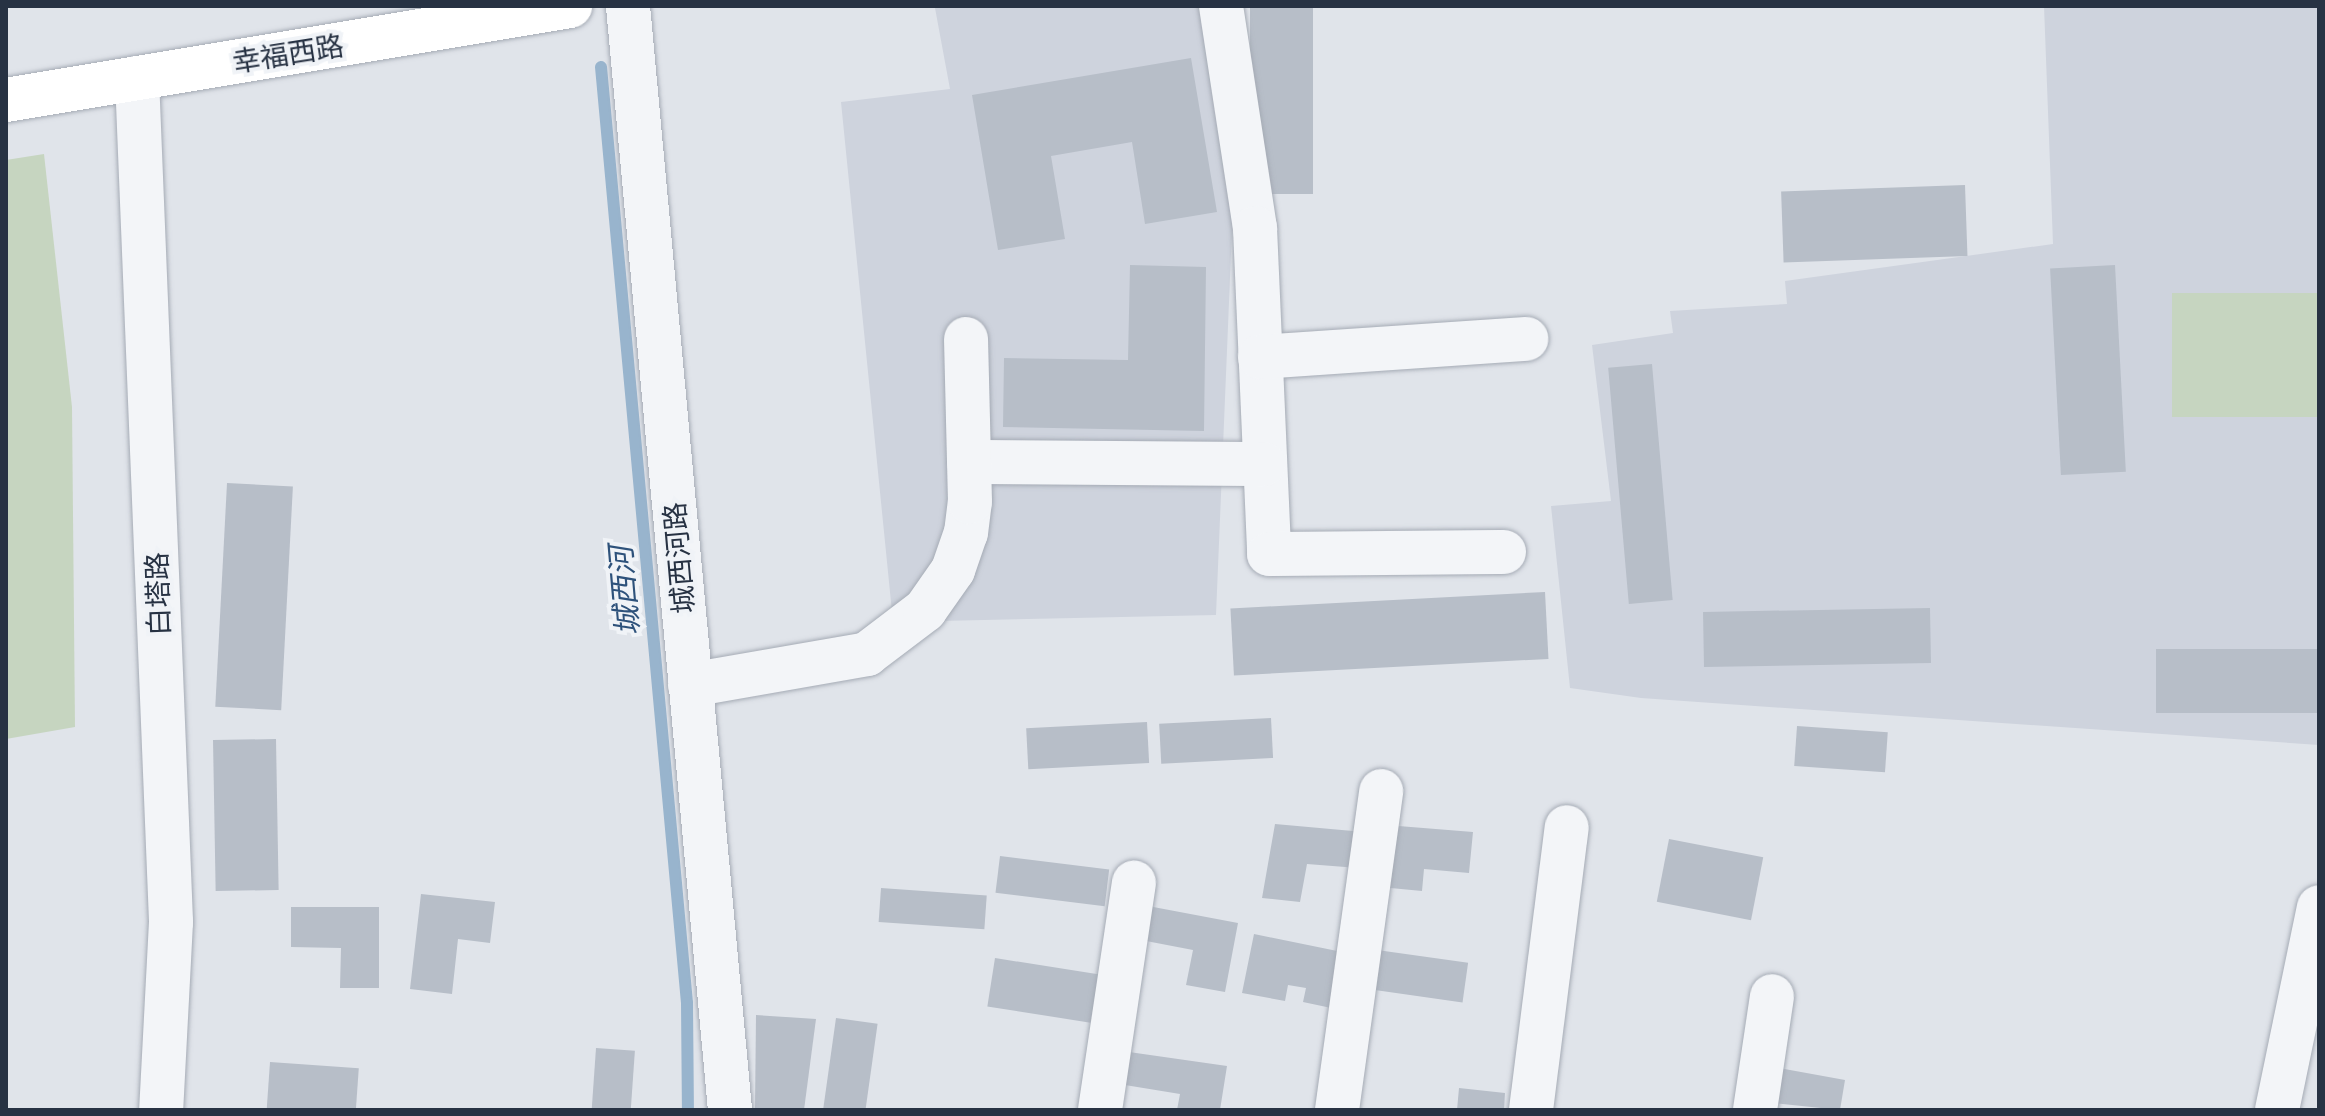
<!DOCTYPE html>
<meta charset="utf-8">
<style>
body{margin:0}
#map{position:relative;width:2325px;height:1116px;overflow:hidden;background:#e0e4ea;font-family:"Exo 2","Noto Sans SC",sans-serif}
div>[style]{position:absolute}
.built>*{inset:0;background:#ced3dd}
.green>*{inset:0;background:#c6d5c0;transform-origin:0 0}
.stream>*{height:12px;margin:-6px;padding:0 6px;transform-origin:6px;border-radius:6px;background:#98b4cd}
.building>*{inset:0;background:#b7bec8;transform-origin:0 0}
.roads{filter:drop-shadow(0 0 2px #a5abb5) drop-shadow(0 0 2px #a5abb5)}
.minor>*{height:44px;margin:-22px;padding:0 22px;transform-origin:22px;border-radius:22px;background:#f3f5f8}
.major>*{height:44px;margin:-22px;padding:0 22px;transform-origin:22px;border-radius:22px;background:#fff}
span{translate:-50% -50%;white-space:nowrap;text-align:center;line-height:1.15;-webkit-text-stroke:8px #f0f3f7;paint-order:stroke}
.street-label{font-size:28px;color:#273243}
.water-label{font-size:30px;color:#2e527b;font-style:italic}
.frame{position:absolute;inset:0;border:8px solid #273243;pointer-events:none}
</style>
<div id="map">
<div class="built">
<div style="clip-path:polygon(1207px 6px,1234px 182px,1216px 615px,893px 622px,841px 102px,950px 89px,935px 8px)"></div>
<div style="clip-path:polygon(2044px 6px,2319px 6px,2319px 745px,1641px 698px,1570px 688px,1551px 506px,1611px 501px,1592px 345px,1673px 333px,1670px 311px,1787px 304px,1785px 281px,2053px 244px)"></div>
</div>
<div class="green">
<div style="clip-path:polygon(44px 154px,72px 407px,75px 727px,6px 739px,6px 160px)"></div>
<div style="left:2319px;top:293px;width:124px;height:147px;rotate:90deg"></div>
</div>
<div class="stream">
<div style="left:601px;top:67px;width:940px;rotate:84.75deg"></div>
<div style="left:687px;top:1003px;width:107px;rotate:89.5deg"></div>
</div>
<div class="building">
<div style="left:1250px;top:6px;width:63px;height:188px"></div>
<div style="clip-path:polygon(1191px 58px,1217px 212px,1145px 224px,1132px 142px,1051px 156px,1065px 239px,998px 250px,972px 95px)"></div>
<div style="left:1965px;top:185px;width:71px;height:184px;rotate:88deg"></div>
<div style="clip-path:polygon(1130px 265px,1206px 267px,1204px 431px,1003px 427px,1004px 358px,1128px 360px)"></div>
<div style="left:2115px;top:265px;width:207px;height:65px;rotate:87deg"></div>
<div style="left:1652px;top:364px;width:237px;height:44px;rotate:85deg"></div>
<div style="left:227px;top:483px;width:66px;height:224px;rotate:3deg"></div>
<div style="left:1545px;top:592px;width:67px;height:315px;rotate:87deg"></div>
<div style="left:1930px;top:608px;width:55px;height:227px;rotate:89deg"></div>
<div style="left:2319px;top:649px;width:64px;height:163px;rotate:90deg"></div>
<div style="left:1271px;top:718px;width:40px;height:112px;rotate:87deg"></div>
<div style="left:1147px;top:722px;width:41px;height:121px;rotate:87deg"></div>
<div style="left:1797px;top:726px;width:91px;height:40px;rotate:4deg"></div>
<div style="left:276px;top:739px;width:151px;height:63px;rotate:89deg"></div>
<div style="clip-path:polygon(1275px 824px,1364px 832px,1358px 868px,1307px 864px,1300px 902px,1262px 898px)"></div>
<div style="clip-path:polygon(1386px 825px,1473px 832px,1469px 873px,1424px 869px,1422px 891px,1380px 887px)"></div>
<div style="left:1669px;top:839px;width:96px;height:64px;rotate:11deg"></div>
<div style="left:1000px;top:856px;width:110px;height:37px;rotate:7deg"></div>
<div style="left:881px;top:888px;width:106px;height:34px;rotate:4deg"></div>
<div style="clip-path:polygon(421px 894px,495px 902px,490px 943px,458px 939px,452px 994px,410px 989px)"></div>
<div style="clip-path:polygon(1148px 906px,1238px 923px,1225px 992px,1186px 985px,1193px 950px,1141px 940px)"></div>
<div style="clip-path:polygon(291px 907px,379px 907px,379px 988px,340px 988px,341px 948px,291px 947px)"></div>
<div style="clip-path:polygon(1254px 934px,1347px 953px,1336px 1009px,1303px 1002px,1306px 988px,1288px 985px,1285px 1001px,1242px 993px)"></div>
<div style="left:1377px;top:950px;width:92px;height:40px;rotate:8deg"></div>
<div style="left:995px;top:958px;width:106px;height:49px;rotate:9deg"></div>
<div style="clip-path:polygon(756px 1015px,816px 1019px,804px 1110px,755px 1110px)"></div>
<div style="left:836px;top:1018px;width:42px;height:93px;rotate:8deg"></div>
<div style="left:596px;top:1048px;width:39px;height:62px;rotate:4deg"></div>
<div style="clip-path:polygon(1129px 1052px,1227px 1066px,1220px 1110px,1177px 1110px,1180px 1094px,1125px 1085px)"></div>
<div style="left:270px;top:1062px;width:89px;height:46px;rotate:4deg"></div>
<div style="clip-path:polygon(1779px 1068px,1845px 1080px,1840px 1110px,1772px 1103px)"></div>
<div style="clip-path:polygon(1459px 1088px,1505px 1093px,1504px 1110px,1457px 1110px)"></div>
</div>
<div class="roads">
<div class="minor">
<div style="left:628px;top:6px;width:1109px;rotate:84.72deg"></div>
<div style="left:1221px;top:6px;width:225px;rotate:81.3deg"></div>
<div style="left:1255px;top:228px;width:326px;rotate:87.5deg"></div>
<div style="left:1269px;top:554px;width:235px;rotate:-0.5deg"></div>
<div style="left:137px;top:78px;width:845px;rotate:87.69deg"></div>
<div style="left:171px;top:922px;width:188px;rotate:93deg"></div>
<div style="left:1260px;top:357px;width:267px;rotate:-3.9deg"></div>
<div style="left:969px;top:462px;width:295px;rotate:0.4deg"></div>
<div style="left:690px;top:685px;width:180px;rotate:-9.9deg"></div>
<div style="left:867px;top:654px;width:73px;rotate:-37.2deg"></div>
<div style="left:925px;top:610px;width:49px;rotate:-55deg"></div>
<div style="left:953px;top:570px;width:39px;rotate:-71deg"></div>
<div style="left:966px;top:533px;width:31px;rotate:-83deg"></div>
<div style="left:970px;top:502px;width:163px;rotate:-91.4deg"></div>
<div style="left:1100px;top:1110px;width:230px;rotate:-81.5deg"></div>
<div style="left:1337px;top:1110px;width:322px;rotate:-82.1deg"></div>
<div style="left:1531px;top:1110px;width:285px;rotate:-82.8deg"></div>
<div style="left:1755px;top:1110px;width:115px;rotate:-81.5deg"></div>
<div style="left:2277px;top:1110px;width:207px;rotate:-78.3deg"></div>
</div>
<div class="major">
<div style="left:6px;top:100px;width:572px;rotate:-9.46deg"></div>
</div>
</div>
<div class="street-label">
<span style="left:288px;top:53px;rotate:-9deg">幸福西路</span>
<span style="left:678px;top:558px;rotate:-95deg">城西河路</span>
<span style="left:157px;top:594px;rotate:-92deg">白塔路</span>
</div>
<div class="water-label">
<span style="left:623px;top:591px;rotate:-95deg">城西河</span>
</div>
<div class="frame"></div>
</div>
